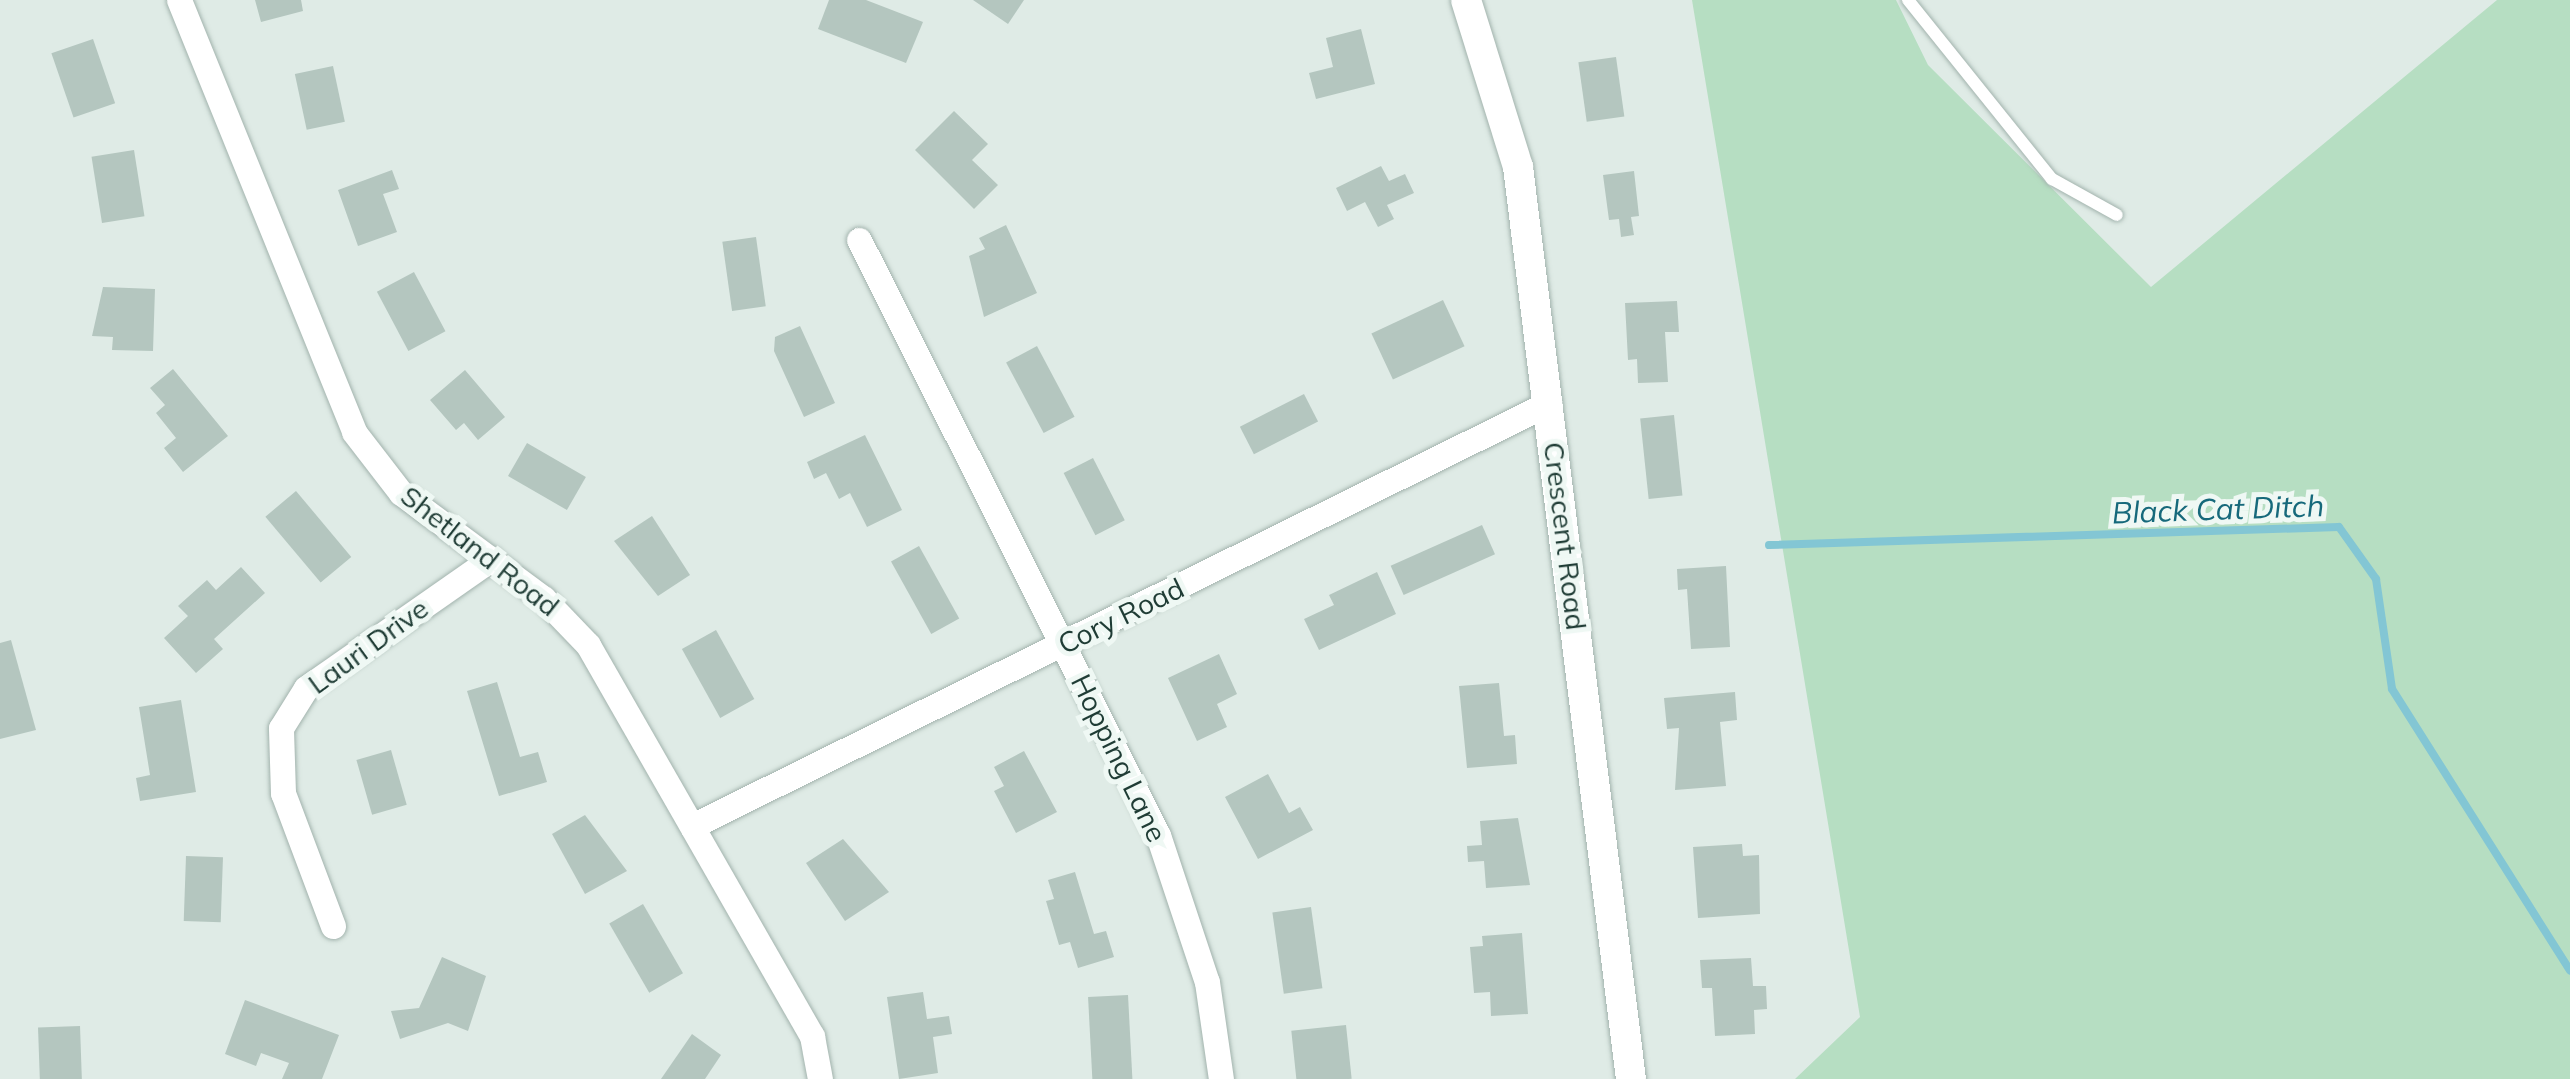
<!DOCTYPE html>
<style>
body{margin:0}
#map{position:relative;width:2570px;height:1079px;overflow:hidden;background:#dfebe6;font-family:Mulish,sans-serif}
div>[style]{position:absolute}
.green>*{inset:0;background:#b6dec2}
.stream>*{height:8px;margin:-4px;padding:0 4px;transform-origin:4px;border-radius:4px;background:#83c6d4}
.building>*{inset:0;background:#b4c6bf;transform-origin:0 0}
.roads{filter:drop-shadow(0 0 2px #a2b3ad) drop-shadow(0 0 2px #a2b3ad)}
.service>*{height:12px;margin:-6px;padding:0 6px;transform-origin:6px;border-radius:6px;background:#fff}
.minor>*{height:25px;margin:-12.5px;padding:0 12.5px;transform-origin:12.5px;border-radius:12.5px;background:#fff}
.tertiary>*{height:30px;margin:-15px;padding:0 15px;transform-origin:15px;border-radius:15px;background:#fff}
span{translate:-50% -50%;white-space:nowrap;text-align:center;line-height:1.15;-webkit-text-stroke:10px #eff8f4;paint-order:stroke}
.street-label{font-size:28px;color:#1f3c35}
.water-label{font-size:30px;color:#16697b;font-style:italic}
</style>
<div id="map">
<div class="green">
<div style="clip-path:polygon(1692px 0,1896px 0,1928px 65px,2151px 287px,2497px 0,2570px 0,2570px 1079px,1795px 1079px,1860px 1017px)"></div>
</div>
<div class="stream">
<div style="left:1769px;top:545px;width:570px;rotate:-1.81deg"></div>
<div style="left:2339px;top:527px;width:64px;rotate:54.6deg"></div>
<div style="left:2376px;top:579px;width:111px;rotate:81.7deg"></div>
<div style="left:2392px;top:689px;width:333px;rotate:57.7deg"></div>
</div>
<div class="building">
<div style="clip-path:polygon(255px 0,301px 0,303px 11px,261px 22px)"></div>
<div style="clip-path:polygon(829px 0,866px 0,923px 22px,906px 63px,818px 29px)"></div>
<div style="clip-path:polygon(973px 0,1024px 0,1008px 24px)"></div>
<div style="clip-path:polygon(1361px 29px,1375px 84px,1316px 99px,1309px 73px,1333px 67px,1326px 38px)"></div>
<div style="left:93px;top:39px;width:68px;height:44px;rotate:71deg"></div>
<div style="left:1616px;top:57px;width:60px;height:38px;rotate:82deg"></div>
<div style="left:333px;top:66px;width:57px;height:39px;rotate:78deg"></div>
<div style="clip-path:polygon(954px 111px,988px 144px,972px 160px,998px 185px,974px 209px,915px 150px)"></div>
<div style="left:134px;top:150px;width:67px;height:43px;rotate:81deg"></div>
<div style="clip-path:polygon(1381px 166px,1389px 181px,1405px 174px,1414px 193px,1387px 205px,1394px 219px,1378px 227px,1365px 202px,1347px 211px,1336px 188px)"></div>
<div style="clip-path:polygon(392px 170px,399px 189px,383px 194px,397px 232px,358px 246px,338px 190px)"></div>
<div style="clip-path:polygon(1634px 171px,1639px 216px,1631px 217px,1634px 235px,1621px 237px,1619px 219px,1609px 220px,1603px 175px)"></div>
<div style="clip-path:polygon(1006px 225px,1037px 293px,984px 317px,969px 256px,985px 249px,979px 238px)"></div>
<div style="left:756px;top:237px;width:70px;height:34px;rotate:82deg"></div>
<div style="left:414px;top:272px;width:67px;height:42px;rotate:62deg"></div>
<div style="clip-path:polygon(103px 287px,155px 289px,153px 351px,112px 350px,113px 337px,92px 336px)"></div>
<div style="left:1443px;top:300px;width:51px;height:79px;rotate:65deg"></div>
<div style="clip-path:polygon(1677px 301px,1679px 332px,1665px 332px,1668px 382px,1638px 383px,1637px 359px,1628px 360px,1625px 303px)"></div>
<div style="clip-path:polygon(800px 326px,835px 403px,804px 417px,774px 351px,775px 337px)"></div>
<div style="left:1037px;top:346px;width:80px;height:35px;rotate:62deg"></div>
<div style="clip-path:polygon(173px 369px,228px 436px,183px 472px,164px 448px,176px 438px,156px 413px,165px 405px,150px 388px)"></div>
<div style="clip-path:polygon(465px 370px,505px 417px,478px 440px,464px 423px,456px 430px,430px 400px)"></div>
<div style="left:1304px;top:394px;width:31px;height:72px;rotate:63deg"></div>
<div style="left:1674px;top:415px;width:81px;height:34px;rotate:84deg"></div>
<div style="clip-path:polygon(865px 435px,902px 510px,867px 527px,850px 493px,839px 499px,826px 473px,814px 479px,807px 462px)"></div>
<div style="left:527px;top:443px;width:68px;height:38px;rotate:30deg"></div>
<div style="left:1093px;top:458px;width:70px;height:33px;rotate:63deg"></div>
<div style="left:296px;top:491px;width:86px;height:40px;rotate:50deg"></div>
<div style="clip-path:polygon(652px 516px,690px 575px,658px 596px,614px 541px)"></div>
<div style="left:1482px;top:525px;width:32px;height:100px;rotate:66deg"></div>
<div style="left:919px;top:546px;width:83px;height:32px;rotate:61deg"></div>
<div style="clip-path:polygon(1726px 566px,1730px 647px,1691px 649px,1687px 589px,1678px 590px,1677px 569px)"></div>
<div style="clip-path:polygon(241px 567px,265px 593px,214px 639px,223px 649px,196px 673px,164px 638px,188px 616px,178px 606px,207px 580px,216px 590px)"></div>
<div style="clip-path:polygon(1377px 572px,1396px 614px,1319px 650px,1304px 619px,1334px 605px,1329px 595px)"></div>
<div style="left:716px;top:630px;width:79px;height:39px;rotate:61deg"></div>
<div style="clip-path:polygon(11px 640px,36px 730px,0 739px,0 643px)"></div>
<div style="clip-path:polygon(1219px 654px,1237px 694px,1217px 704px,1227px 727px,1197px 741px,1168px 678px)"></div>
<div style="clip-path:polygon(497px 682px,520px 757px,538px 752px,547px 782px,499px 796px,467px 691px)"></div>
<div style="clip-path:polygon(1499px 683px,1504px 736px,1515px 735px,1517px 764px,1467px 768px,1459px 686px)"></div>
<div style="clip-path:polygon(1735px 692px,1737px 720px,1720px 722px,1726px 786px,1675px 790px,1679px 728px,1667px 729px,1664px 698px)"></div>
<div style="clip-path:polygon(181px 700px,196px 792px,140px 801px,136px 778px,150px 775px,139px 707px)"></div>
<div style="left:391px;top:750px;width:57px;height:36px;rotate:74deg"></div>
<div style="clip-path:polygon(1024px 751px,1057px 812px,1016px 833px,994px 791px,1004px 786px,994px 767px)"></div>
<div style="clip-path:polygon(1268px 774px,1289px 813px,1300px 807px,1313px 830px,1258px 859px,1225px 797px)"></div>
<div style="clip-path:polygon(585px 815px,627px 871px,585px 894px,552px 834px)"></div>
<div style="clip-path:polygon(1518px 818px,1530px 885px,1486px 888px,1484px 861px,1468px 862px,1467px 846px,1482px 845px,1480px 821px)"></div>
<div style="clip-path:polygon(843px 839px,889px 892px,845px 921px,806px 863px)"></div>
<div style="clip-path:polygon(1742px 844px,1743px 856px,1759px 855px,1760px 914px,1698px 918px,1693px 847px)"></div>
<div style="left:186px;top:856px;width:37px;height:65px;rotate:2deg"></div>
<div style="clip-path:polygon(1075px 872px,1094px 934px,1106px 931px,1114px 957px,1078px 968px,1070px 942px,1059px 945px,1046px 901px,1054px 899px,1048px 880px)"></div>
<div style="left:643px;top:904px;width:80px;height:39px;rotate:60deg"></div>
<div style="left:1311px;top:907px;width:82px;height:39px;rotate:82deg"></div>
<div style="clip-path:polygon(1522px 933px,1528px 1014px,1491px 1016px,1490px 992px,1474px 993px,1470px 947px,1483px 946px,1482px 936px)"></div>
<div style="clip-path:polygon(442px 957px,486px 976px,468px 1031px,448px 1023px,400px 1039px,391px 1011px,419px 1008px)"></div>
<div style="clip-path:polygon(1751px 958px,1753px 986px,1766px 986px,1767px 1009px,1754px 1010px,1755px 1034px,1715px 1036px,1712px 988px,1702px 988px,1700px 960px)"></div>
<div style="clip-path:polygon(923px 992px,927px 1019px,949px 1016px,952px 1034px,933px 1037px,938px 1073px,899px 1079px,887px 997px)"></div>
<div style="left:1128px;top:995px;width:84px;height:40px;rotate:87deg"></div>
<div style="clip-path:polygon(245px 1000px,339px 1035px,322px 1079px,282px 1079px,289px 1063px,261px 1053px,256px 1066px,225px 1054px)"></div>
<div style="left:1346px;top:1025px;width:54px;height:55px;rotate:84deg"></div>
<div style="left:80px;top:1026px;width:53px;height:42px;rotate:88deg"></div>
<div style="clip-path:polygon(692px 1034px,721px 1055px,705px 1079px,661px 1079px)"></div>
</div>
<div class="roads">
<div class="service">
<div style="left:1908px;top:0;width:230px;rotate:51.2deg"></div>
<div style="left:2052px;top:179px;width:74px;rotate:29deg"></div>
</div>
<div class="minor">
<div style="left:179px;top:0;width:466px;rotate:67.9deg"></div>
<div style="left:354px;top:432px;width:77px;rotate:52.4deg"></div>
<div style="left:401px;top:493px;width:177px;rotate:36.5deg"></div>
<div style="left:543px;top:598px;width:65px;rotate:46.2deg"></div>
<div style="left:588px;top:645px;width:451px;rotate:60.2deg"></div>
<div style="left:812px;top:1036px;width:44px;rotate:79.5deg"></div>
<div style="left:859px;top:240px;width:666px;rotate:63.32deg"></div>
<div style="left:1158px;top:835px;width:155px;rotate:71.6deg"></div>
<div style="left:1207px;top:982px;width:98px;rotate:81.8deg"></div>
<div style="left:692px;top:826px;width:956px;rotate:-26.27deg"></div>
<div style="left:333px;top:926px;width:142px;rotate:-110.6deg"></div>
<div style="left:283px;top:793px;width:65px;rotate:-91.8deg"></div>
<div style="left:281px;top:728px;width:47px;rotate:-58deg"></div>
<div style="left:306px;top:688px;width:226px;rotate:-34.9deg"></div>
</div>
<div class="tertiary">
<div style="left:1466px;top:0;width:175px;rotate:72.7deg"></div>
<div style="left:1518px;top:167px;width:919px;rotate:82.94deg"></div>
</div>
</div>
<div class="street-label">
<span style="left:1565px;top:536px;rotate:83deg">Crescent Road</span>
<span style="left:480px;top:551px;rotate:38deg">Shetland Road</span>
<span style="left:1121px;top:616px;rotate:-26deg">Cory Road</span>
<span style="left:368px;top:646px;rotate:-36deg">Lauri Drive</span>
<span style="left:1119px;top:758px;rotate:64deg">Hopping Lane</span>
</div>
<div class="water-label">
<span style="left:2218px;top:509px;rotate:-2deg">Black Cat Ditch</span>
</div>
</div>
